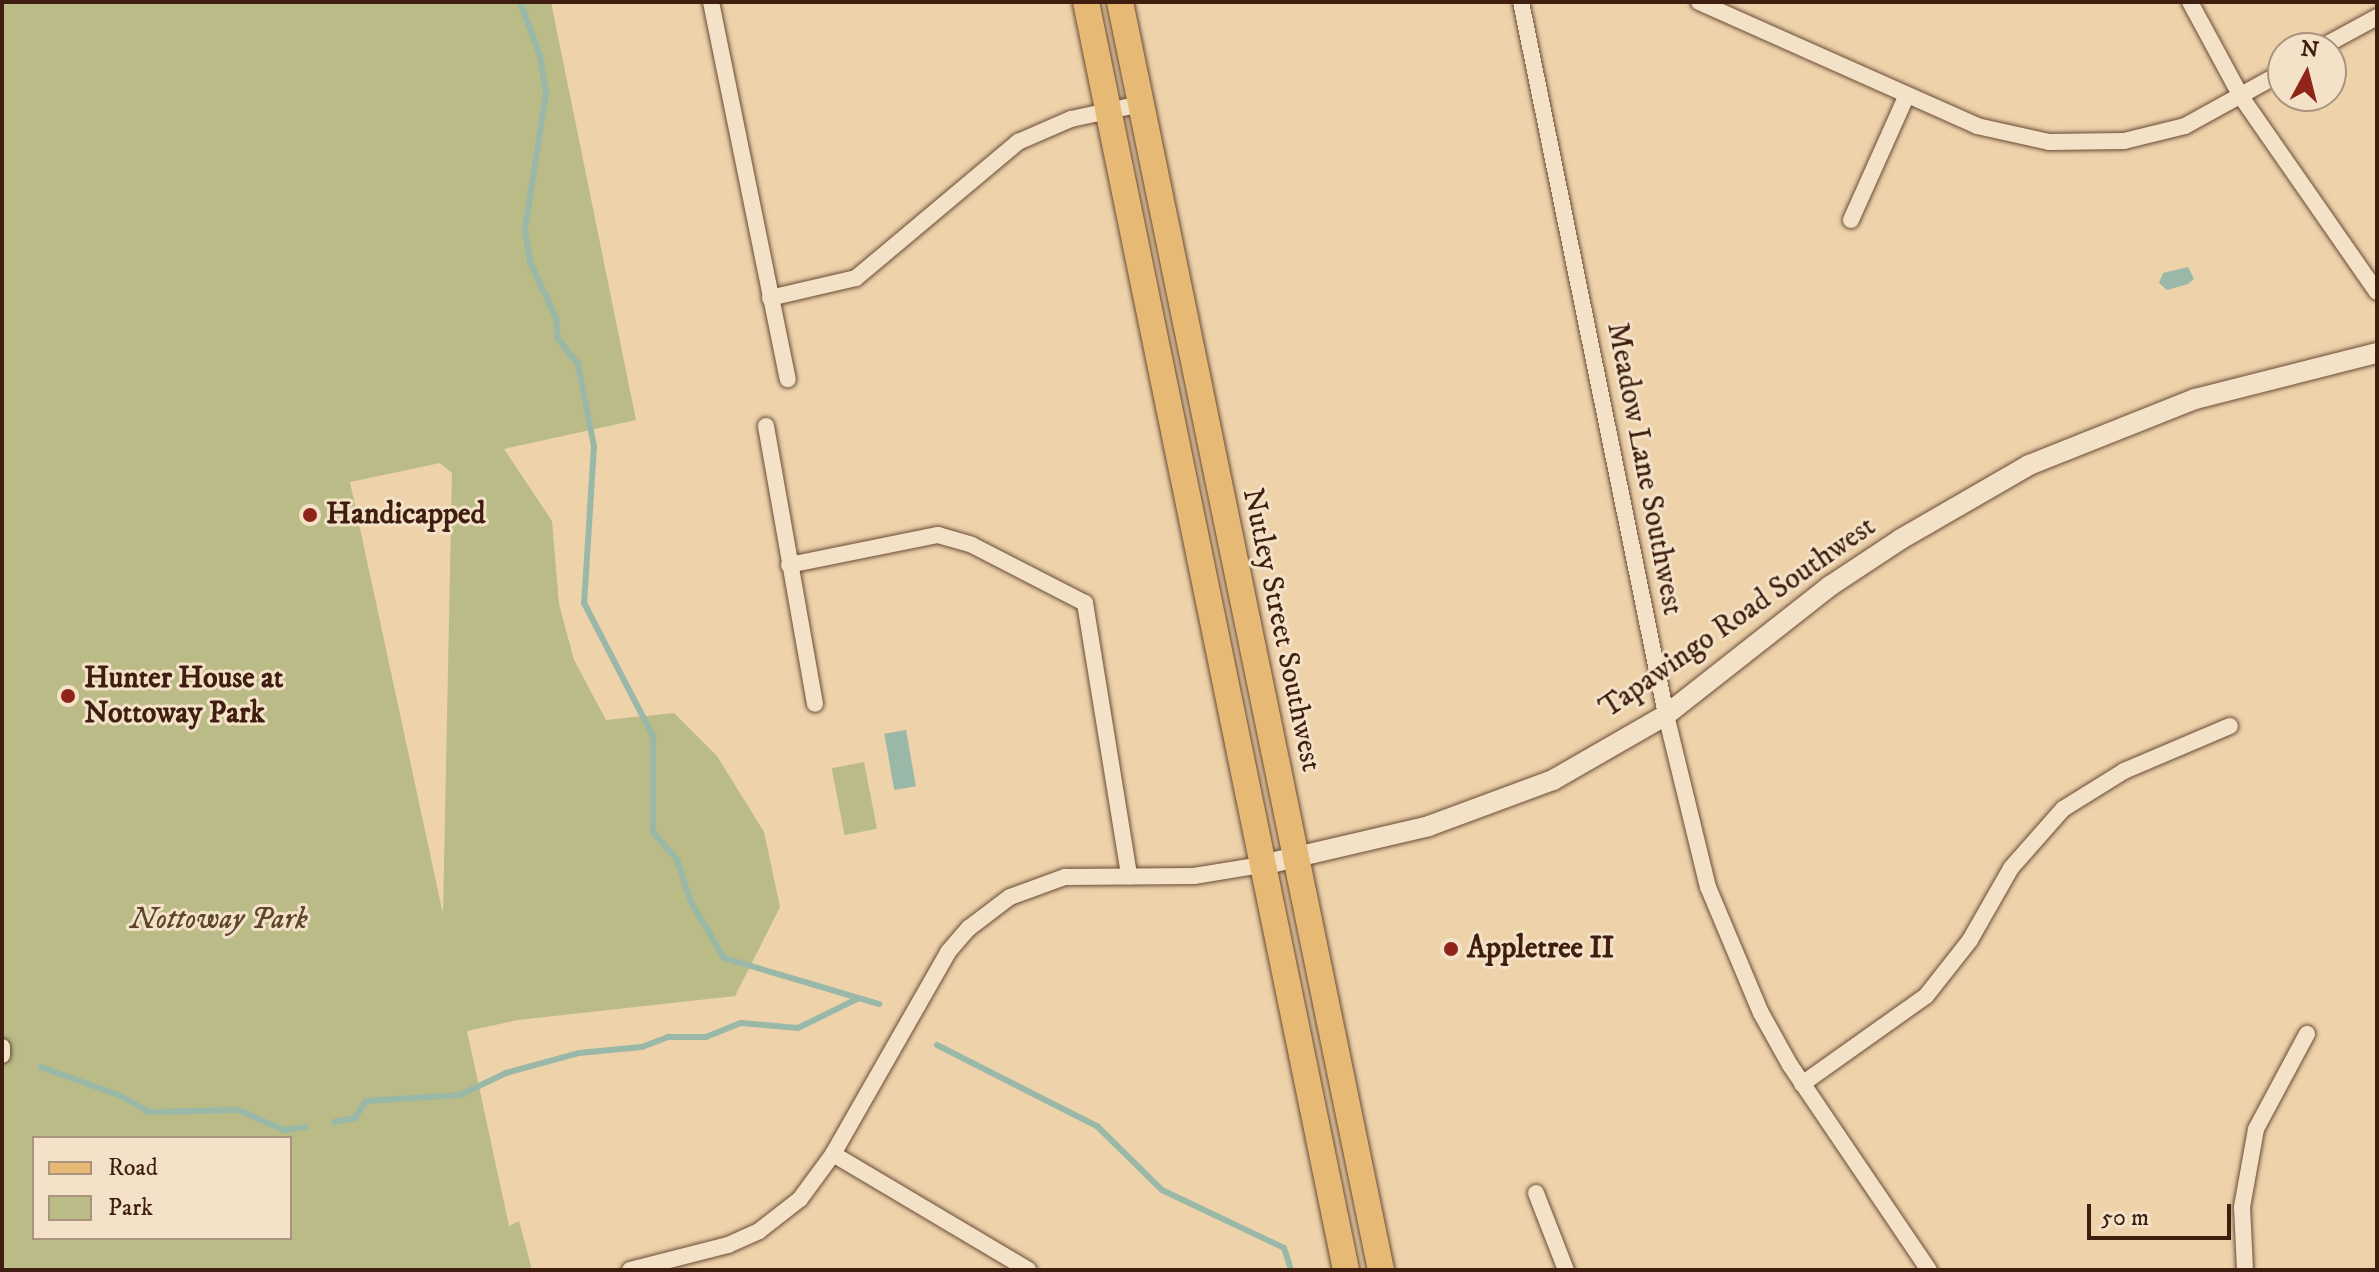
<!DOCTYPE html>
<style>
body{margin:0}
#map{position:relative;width:2379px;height:1272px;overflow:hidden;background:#edd2aa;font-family:"IM FELL DW Pica",serif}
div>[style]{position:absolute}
.green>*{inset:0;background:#babb87;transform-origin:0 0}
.water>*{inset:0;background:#99b8a8;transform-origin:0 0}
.stream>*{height:6px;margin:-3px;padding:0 3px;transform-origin:3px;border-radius:3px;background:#99b8a8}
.roads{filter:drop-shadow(0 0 2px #6a4b36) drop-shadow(0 0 2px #6a4b36)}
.minor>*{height:16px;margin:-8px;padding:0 8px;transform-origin:8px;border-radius:8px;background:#f3e2c8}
.tertiary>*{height:20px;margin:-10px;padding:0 10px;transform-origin:10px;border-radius:10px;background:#f3e2c8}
.primary>*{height:26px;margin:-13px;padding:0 13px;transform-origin:13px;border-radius:13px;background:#e6b975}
.dots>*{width:22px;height:22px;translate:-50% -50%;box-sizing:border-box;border:4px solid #f3e2c8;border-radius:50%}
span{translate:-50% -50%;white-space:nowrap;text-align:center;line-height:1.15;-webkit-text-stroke:6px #f3e2c8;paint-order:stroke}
.street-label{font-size:30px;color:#3f1e10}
.poi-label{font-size:30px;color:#3f1e10;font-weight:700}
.left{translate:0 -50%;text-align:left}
.park-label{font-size:30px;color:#5e452e;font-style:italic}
.frame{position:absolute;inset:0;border:4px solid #3f1e10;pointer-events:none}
.legend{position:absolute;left:32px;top:1136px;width:260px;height:104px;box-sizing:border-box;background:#f3e2c8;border:2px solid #ab947e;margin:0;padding:10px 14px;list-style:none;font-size:24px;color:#3f1e10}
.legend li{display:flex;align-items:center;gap:16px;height:40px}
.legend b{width:40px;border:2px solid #ab947e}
.north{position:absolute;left:2267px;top:32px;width:80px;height:80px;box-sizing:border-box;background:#f3e2c8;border:2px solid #ab947e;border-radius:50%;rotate:7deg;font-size:22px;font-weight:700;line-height:32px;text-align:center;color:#3f1e10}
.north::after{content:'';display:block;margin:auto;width:28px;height:36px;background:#8f2418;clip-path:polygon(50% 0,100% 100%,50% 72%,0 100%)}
.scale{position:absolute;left:2087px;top:1204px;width:144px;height:36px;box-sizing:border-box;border:4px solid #3f1e10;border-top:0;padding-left:10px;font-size:24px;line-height:28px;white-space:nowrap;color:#3f1e10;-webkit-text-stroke:6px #f3e2c8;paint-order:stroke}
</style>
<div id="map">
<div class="green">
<div style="clip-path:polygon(evenodd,2px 2px,551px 2px,636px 420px,504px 449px,552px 521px,559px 604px,574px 660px,606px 720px,674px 713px,717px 756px,764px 832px,780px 907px,735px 996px,518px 1020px,467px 1031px,509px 1226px,519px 1221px,532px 1270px,2px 1270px,2px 2px,440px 463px,452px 473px,443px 914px,350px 482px,440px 463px,2px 2px,34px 1138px,290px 1138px,290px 1238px,34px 1238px,34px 1138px)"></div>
<div style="left:864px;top:762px;width:68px;height:33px;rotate:79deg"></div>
</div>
<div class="water">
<div style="clip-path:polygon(2188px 267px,2194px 279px,2188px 284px,2167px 290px,2159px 283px,2163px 273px)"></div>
<div style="left:906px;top:730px;width:57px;height:22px;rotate:80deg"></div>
</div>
<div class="stream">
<div style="left:520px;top:2px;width:58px;rotate:69.7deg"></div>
<div style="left:540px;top:56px;width:38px;rotate:81deg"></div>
<div style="left:546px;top:94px;width:138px;rotate:98.8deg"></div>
<div style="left:525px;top:230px;width:32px;rotate:81deg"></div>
<div style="left:530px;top:262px;width:62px;rotate:65.1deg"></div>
<div style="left:556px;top:318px;width:21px;rotate:85deg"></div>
<div style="left:558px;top:339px;width:32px;rotate:51deg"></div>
<div style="left:578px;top:364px;width:84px;rotate:79deg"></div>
<div style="left:594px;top:446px;width:157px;rotate:93.6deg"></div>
<div style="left:584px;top:603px;width:150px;rotate:62.6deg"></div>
<div style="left:653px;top:736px;width:96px;rotate:90deg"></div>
<div style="left:653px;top:832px;width:37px;rotate:49deg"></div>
<div style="left:677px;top:860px;width:44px;rotate:71.6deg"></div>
<div style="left:691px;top:902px;width:65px;rotate:59.5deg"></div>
<div style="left:724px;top:958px;width:162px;rotate:16.5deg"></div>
<div style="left:937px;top:1045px;width:179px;rotate:26.9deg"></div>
<div style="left:1097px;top:1126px;width:91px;rotate:44.6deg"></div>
<div style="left:1162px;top:1190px;width:135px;rotate:25.4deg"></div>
<div style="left:1284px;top:1248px;width:23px;rotate:72deg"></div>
<div style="left:41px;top:1067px;width:85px;rotate:19.9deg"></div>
<div style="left:121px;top:1096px;width:32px;rotate:30deg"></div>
<div style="left:149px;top:1112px;width:89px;rotate:-1.3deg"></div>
<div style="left:238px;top:1110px;width:50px;rotate:23.5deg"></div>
<div style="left:284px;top:1130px;width:22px;rotate:-8deg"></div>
<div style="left:334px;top:1122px;width:21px;rotate:-11deg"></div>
<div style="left:355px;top:1118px;width:20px;rotate:-57deg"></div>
<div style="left:366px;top:1101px;width:94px;rotate:-3.7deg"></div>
<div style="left:460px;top:1095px;width:51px;rotate:-25.6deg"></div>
<div style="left:506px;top:1073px;width:76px;rotate:-15.3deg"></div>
<div style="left:579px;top:1053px;width:63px;rotate:-5.4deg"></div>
<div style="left:642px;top:1047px;width:28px;rotate:-21deg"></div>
<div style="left:668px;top:1037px;width:38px"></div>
<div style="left:706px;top:1037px;width:38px;rotate:-22deg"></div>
<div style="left:741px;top:1023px;width:57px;rotate:5deg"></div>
<div style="left:798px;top:1028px;width:66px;rotate:-26.2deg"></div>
</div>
<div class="roads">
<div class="minor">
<div style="left:711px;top:2px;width:385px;rotate:78.5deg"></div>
<div style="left:1521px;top:2px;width:728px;rotate:78.5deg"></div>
<div style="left:1666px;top:715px;width:177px;rotate:76.3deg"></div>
<div style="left:1708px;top:887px;width:137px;rotate:67.2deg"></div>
<div style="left:1761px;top:1013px;width:60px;rotate:60.9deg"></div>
<div style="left:1790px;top:1065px;width:248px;rotate:55.9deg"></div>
<div style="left:1699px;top:2px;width:304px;rotate:24deg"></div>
<div style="left:1977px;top:126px;width:74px;rotate:12.5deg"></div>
<div style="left:2049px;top:142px;width:75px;rotate:-0.8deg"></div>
<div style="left:2124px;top:141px;width:63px;rotate:-13.8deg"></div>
<div style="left:2185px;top:126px;width:112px;rotate:-28.9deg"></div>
<div style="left:2190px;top:2px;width:109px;rotate:61.6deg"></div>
<div style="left:2242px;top:98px;width:236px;rotate:55.2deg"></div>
<div style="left:2320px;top:48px;width:65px;rotate:-28.5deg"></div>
<div style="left:1851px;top:220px;width:137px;rotate:-65.9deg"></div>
<div style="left:770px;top:298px;width:88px;rotate:-13.1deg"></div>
<div style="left:856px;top:278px;width:212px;rotate:-40deg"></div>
<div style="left:1018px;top:142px;width:58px;rotate:-23.5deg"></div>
<div style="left:1071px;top:119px;width:72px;rotate:-12.1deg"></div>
<div style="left:766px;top:426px;width:282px;rotate:80deg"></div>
<div style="left:789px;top:565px;width:152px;rotate:-11.4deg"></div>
<div style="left:938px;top:535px;width:35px;rotate:16deg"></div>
<div style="left:972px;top:545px;width:127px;rotate:27.2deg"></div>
<div style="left:1085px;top:603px;width:277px;rotate:80.8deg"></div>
<div style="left:2px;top:1047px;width:8px;rotate:90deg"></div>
<div style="left:1802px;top:1084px;width:152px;rotate:-35.4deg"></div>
<div style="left:1926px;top:996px;width:71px;rotate:-51.8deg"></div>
<div style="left:1970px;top:940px;width:83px;rotate:-60.3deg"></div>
<div style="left:2011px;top:868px;width:79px;rotate:-48.6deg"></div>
<div style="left:2063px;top:809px;width:72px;rotate:-31.9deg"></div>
<div style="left:2124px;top:771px;width:115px;rotate:-23deg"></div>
<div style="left:833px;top:1154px;width:227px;rotate:30.7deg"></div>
<div style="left:1536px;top:1193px;width:83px;rotate:68.7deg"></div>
<div style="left:630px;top:1270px;width:101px;rotate:-14.3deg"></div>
<div style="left:728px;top:1245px;width:34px;rotate:-24deg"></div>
<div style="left:759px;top:1231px;width:52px;rotate:-38deg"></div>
<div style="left:800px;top:1199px;width:56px;rotate:-53.7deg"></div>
<div style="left:833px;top:1154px;width:232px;rotate:-60.3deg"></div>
<div style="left:948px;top:952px;width:32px;rotate:-49deg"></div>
<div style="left:969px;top:928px;width:51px;rotate:-37.1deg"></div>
<div style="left:1010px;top:897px;width:59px;rotate:-20deg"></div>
<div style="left:1065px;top:877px;width:129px;rotate:-0.4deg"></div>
<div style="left:1194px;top:876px;width:69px;rotate:-9.2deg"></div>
<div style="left:2245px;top:1270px;width:63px;rotate:-92.7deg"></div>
<div style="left:2242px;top:1207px;width:79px;rotate:-79.8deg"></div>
<div style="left:2256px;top:1129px;width:108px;rotate:-61.8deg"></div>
</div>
<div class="tertiary">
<div style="left:1262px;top:865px;width:171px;rotate:-13.1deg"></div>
<div style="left:1429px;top:826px;width:132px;rotate:-20.4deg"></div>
<div style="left:1553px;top:780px;width:130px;rotate:-29.9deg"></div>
<div style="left:1666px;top:715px;width:209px;rotate:-38.2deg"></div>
<div style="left:1830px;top:586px;width:85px;rotate:-33.5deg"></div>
<div style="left:1901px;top:539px;width:148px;rotate:-30deg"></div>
<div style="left:2029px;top:465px;width:179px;rotate:-21.7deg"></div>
<div style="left:2195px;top:399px;width:188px;rotate:-14.2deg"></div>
</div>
<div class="primary">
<div style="left:1086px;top:2px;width:1294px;rotate:78.41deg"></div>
<div style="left:1120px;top:2px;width:1295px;rotate:78.37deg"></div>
</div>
</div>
<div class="dots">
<div style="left:310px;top:515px;background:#8f2418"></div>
<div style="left:68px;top:696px;background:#8f2418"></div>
<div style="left:1451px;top:949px;background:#8f2418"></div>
</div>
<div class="street-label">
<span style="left:1644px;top:469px;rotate:79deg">Meadow Lane Southwest</span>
<span style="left:1738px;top:618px;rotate:-35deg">Tapawingo Road Southwest</span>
<span style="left:1281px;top:630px;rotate:78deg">Nutley Street Southwest</span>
</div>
<div class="poi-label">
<span class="left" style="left:326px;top:515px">Handicapped</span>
<span class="left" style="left:84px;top:696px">Hunter House at<br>Nottoway Park</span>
<span class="left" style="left:1467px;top:949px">Appletree II</span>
</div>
<div class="park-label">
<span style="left:219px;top:920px">Nottoway Park</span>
</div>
<div class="frame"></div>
<ul class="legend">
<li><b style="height:10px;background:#e6b975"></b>Road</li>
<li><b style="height:22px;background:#babb87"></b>Park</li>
</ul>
<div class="north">N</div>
<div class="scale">50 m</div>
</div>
